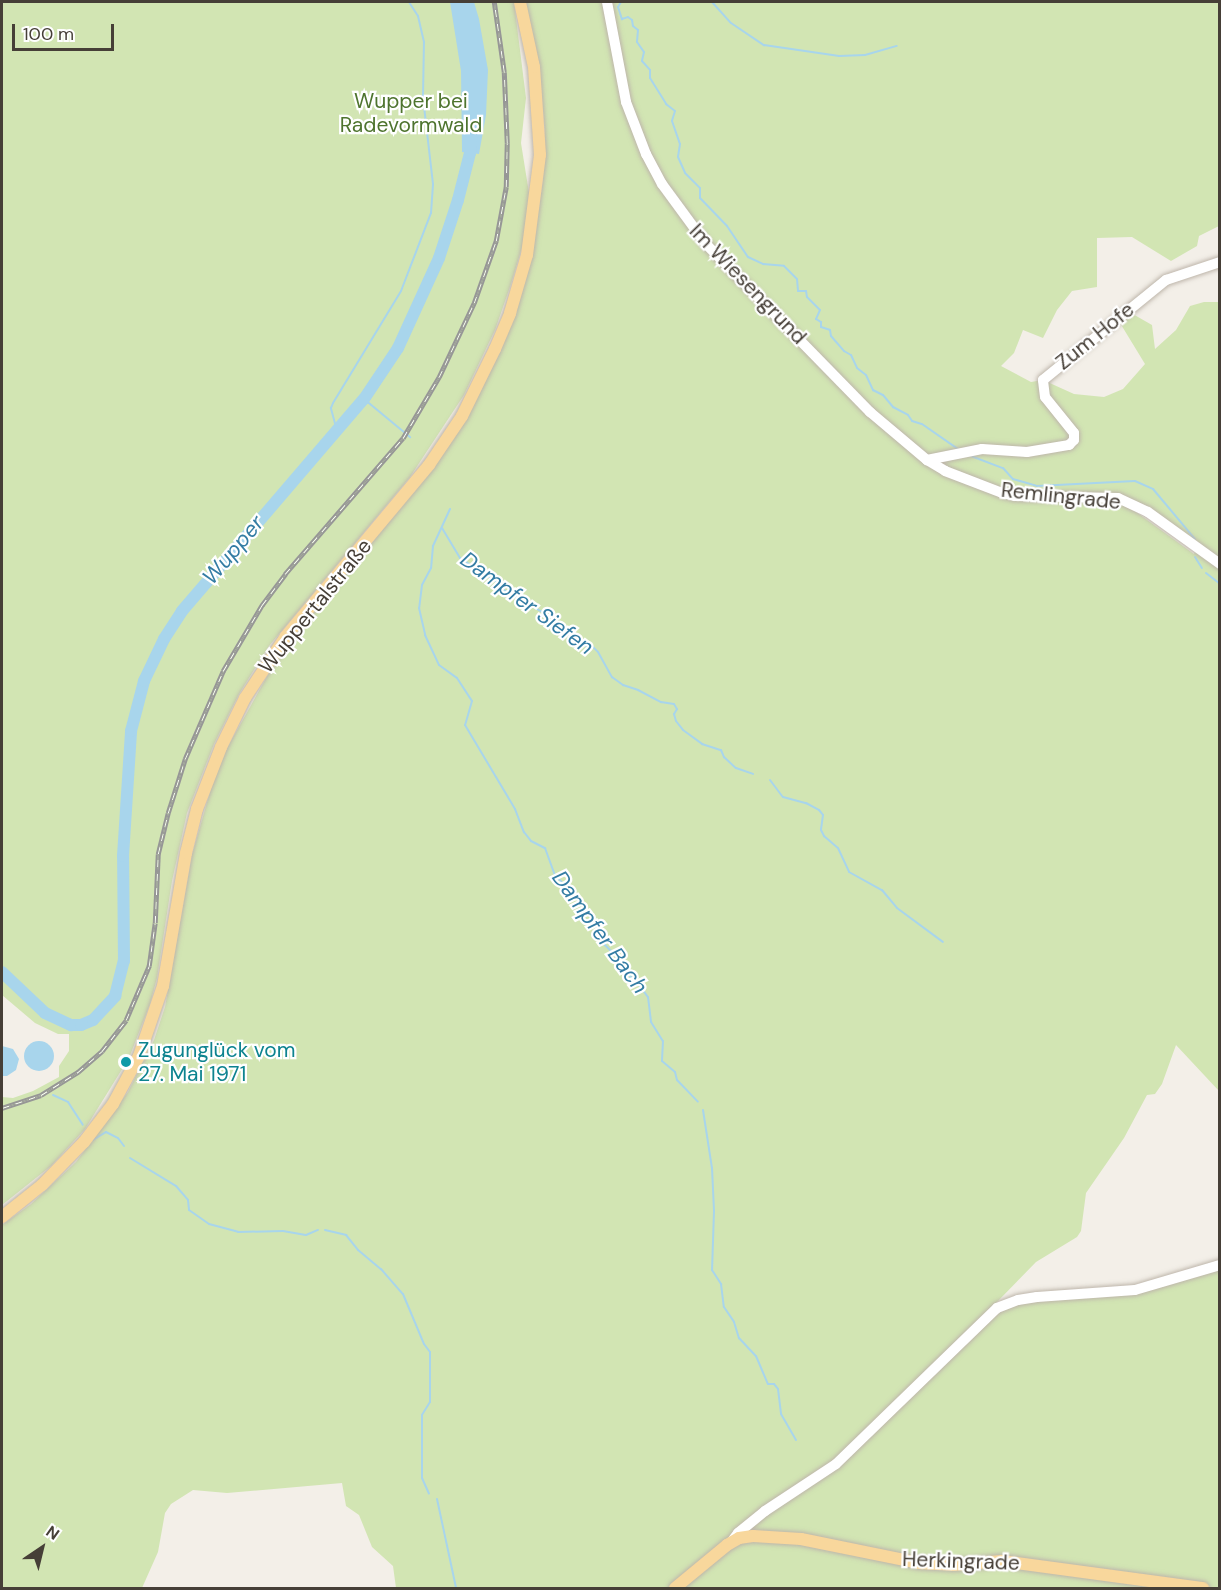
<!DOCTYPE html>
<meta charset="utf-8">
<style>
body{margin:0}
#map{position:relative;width:1221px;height:1590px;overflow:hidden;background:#f3efe8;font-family:"DM Sans",sans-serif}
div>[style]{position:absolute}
.green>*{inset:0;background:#d2e5b3}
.water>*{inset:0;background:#a8d5ec}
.round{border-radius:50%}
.stream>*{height:2px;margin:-1px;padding:0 1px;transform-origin:1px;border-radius:1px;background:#a8d5ec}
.river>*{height:12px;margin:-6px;padding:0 6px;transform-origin:6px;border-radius:6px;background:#a8d5ec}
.roads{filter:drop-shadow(0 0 2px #beb6ab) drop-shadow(0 0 2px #beb6ab)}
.minor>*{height:10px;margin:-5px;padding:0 5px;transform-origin:5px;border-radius:5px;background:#fff}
.major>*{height:12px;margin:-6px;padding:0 6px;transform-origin:6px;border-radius:6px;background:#f8d79c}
.rail>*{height:4.5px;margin-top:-2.25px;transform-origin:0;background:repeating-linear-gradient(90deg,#fff 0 7px,#969696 0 14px);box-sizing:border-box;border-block:2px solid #969696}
.dots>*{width:16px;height:16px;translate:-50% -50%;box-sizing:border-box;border:3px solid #fff;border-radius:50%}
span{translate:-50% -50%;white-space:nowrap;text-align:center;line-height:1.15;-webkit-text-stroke:4.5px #fff;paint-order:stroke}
.park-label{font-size:21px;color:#4e742e}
.street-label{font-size:21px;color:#463f37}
.culture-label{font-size:21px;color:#0d838f}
.left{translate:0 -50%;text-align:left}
.water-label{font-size:22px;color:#347da4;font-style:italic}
.frame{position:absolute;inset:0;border:3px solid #463f37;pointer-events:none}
.north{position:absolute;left:12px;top:1518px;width:60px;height:60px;-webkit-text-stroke:4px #fff;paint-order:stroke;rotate:35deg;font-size:16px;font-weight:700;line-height:24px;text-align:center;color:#463f37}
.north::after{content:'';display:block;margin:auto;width:21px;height:27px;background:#463f37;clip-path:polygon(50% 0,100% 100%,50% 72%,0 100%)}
.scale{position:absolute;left:12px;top:24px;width:102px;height:27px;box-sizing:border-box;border:3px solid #463f37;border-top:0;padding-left:8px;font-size:18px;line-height:21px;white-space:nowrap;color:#463f37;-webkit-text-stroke:4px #fff;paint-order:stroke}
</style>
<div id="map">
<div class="green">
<div style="clip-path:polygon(2px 2px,514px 2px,526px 98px,521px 143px,529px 193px,523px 244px,511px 284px,495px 330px,464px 395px,410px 477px,269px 646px,239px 694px,214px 744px,187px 813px,172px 881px,157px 978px,150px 1004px,129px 1058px,85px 1129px,51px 1166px,2px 1205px,2px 1097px,13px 1098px,33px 1091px,59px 1077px,59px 1066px,69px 1051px,69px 1034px,58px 1034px,35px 1023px,2px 995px)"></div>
<div style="clip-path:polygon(evenodd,524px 2px,605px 2px,623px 92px,618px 49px,607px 2px,1219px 2px,1219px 226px,1199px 236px,1197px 246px,1171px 261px,1132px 237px,1097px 238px,1097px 287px,1072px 291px,1057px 310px,1043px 338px,1023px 330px,1014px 353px,1001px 366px,1031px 382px,1043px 380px,1074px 394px,1104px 397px,1123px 389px,1145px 364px,1120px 323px,1131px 313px,1152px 325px,1155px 349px,1176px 330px,1190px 306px,1204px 302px,1219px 302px,1219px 1091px,1176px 1045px,1162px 1084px,1155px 1094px,1147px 1095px,1124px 1138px,1086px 1193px,1081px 1231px,1077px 1237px,1036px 1262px,876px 1426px,990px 1315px,1007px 1304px,1038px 1298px,1135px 1291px,1219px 1267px,1219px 1588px,1002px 1559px,953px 1563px,920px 1562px,801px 1538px,799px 1540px,919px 1565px,953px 1567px,1002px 1562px,1028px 1565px,1049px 1568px,1049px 1571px,1164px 1586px,1165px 1588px,396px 1588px,393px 1566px,372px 1547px,359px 1515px,346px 1506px,342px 1483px,227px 1493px,193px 1490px,171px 1504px,165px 1513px,158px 1552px,142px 1588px,2px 1588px,2px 1225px,31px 1204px,76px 1162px,128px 1092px,154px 1040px,165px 1007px,192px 855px,212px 785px,226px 750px,269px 673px,316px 607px,433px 467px,477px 398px,500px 352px,511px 324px,531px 256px,543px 181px,545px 130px,539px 67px,524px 2px,635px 127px,662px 184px,706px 244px,795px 332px,844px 387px,927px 461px,846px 393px,705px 245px,661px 185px,635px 127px,524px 2px,974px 484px,1015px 496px,1118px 498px,1148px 512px,1200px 552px,1196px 550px,1194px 554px,1121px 501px,1105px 498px,1036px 499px,1001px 495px,974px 484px)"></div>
</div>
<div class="water">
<div style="clip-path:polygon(450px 2px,474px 2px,479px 19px,488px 70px,486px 115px,479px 154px,462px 152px,461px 71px)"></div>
<div class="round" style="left:24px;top:1041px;width:30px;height:30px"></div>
<div style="clip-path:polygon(2px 1046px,13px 1049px,19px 1059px,16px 1070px,7px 1076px,2px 1076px)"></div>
</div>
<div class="stream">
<div style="left:621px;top:2px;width:6px;rotate:121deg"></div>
<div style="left:618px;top:7px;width:13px;rotate:72deg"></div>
<div style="left:622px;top:19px;width:6px;rotate:-18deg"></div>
<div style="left:628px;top:17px;width:5px;rotate:37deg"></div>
<div style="left:632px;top:20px;width:6px;rotate:81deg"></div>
<div style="left:633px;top:26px;width:6px;rotate:39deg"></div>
<div style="left:638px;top:30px;width:12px;rotate:95deg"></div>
<div style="left:637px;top:42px;width:12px;rotate:55deg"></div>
<div style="left:644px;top:52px;width:9px;rotate:103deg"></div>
<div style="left:642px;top:61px;width:12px;rotate:48deg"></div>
<div style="left:650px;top:70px;width:8px;rotate:90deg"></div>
<div style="left:650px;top:78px;width:31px;rotate:58deg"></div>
<div style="left:666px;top:104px;width:11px;rotate:38deg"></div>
<div style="left:675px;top:111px;width:10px;rotate:107deg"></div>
<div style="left:672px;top:121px;width:24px;rotate:71deg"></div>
<div style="left:680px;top:144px;width:13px;rotate:99deg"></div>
<div style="left:678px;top:157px;width:17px;rotate:66deg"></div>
<div style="left:685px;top:173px;width:21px;rotate:45deg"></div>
<div style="left:700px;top:188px;width:10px;rotate:90deg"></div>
<div style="left:700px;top:198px;width:39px;rotate:46deg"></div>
<div style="left:727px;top:226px;width:37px;rotate:56deg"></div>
<div style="left:748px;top:257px;width:17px;rotate:25deg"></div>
<div style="left:763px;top:264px;width:21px;rotate:5deg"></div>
<div style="left:784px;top:266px;width:18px;rotate:45deg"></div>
<div style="left:797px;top:279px;width:12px;rotate:85deg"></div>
<div style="left:798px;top:291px;width:8px"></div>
<div style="left:806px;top:291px;width:6px;rotate:81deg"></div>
<div style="left:807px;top:297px;width:18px;rotate:45deg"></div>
<div style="left:820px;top:310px;width:10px;rotate:114deg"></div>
<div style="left:816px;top:319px;width:6px;rotate:31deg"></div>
<div style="left:821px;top:322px;width:5px;rotate:90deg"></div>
<div style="left:821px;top:327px;width:9px;rotate:18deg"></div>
<div style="left:830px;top:330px;width:6px;rotate:81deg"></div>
<div style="left:831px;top:336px;width:20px;rotate:49deg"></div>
<div style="left:844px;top:351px;width:8px;rotate:30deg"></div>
<div style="left:851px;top:355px;width:14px;rotate:65deg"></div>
<div style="left:857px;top:368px;width:11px;rotate:38deg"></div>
<div style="left:866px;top:375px;width:17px;rotate:65deg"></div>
<div style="left:873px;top:390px;width:11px;rotate:27deg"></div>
<div style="left:883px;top:395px;width:16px;rotate:50deg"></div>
<div style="left:893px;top:407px;width:17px;rotate:28deg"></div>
<div style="left:908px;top:415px;width:7px;rotate:56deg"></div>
<div style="left:912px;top:421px;width:10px;rotate:17deg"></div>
<div style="left:922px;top:424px;width:44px;rotate:34.8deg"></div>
<div style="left:712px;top:2px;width:28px;rotate:48deg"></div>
<div style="left:731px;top:23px;width:40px;rotate:34deg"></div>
<div style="left:764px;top:45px;width:76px;rotate:8.3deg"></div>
<div style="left:839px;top:56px;width:26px;rotate:-2deg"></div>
<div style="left:865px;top:55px;width:33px;rotate:-16deg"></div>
<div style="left:364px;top:399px;width:60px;rotate:39.6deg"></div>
<div style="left:337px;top:431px;width:24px;rotate:-105deg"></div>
<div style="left:331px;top:408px;width:5px;rotate:-68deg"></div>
<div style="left:333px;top:403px;width:131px;rotate:-58.7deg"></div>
<div style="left:401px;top:291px;width:84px;rotate:-69deg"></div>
<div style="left:431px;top:213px;width:29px;rotate:-86deg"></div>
<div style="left:433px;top:184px;width:88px;rotate:-96.6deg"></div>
<div style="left:423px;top:97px;width:55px;rotate:-89deg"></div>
<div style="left:424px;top:42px;width:27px;rotate:-103deg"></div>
<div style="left:418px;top:16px;width:17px;rotate:-123deg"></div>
<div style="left:971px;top:456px;width:34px;rotate:21deg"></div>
<div style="left:1003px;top:468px;width:15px;rotate:48deg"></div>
<div style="left:1013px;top:479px;width:25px;rotate:16deg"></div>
<div style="left:1037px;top:486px;width:98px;rotate:-2.9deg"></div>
<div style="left:1135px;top:481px;width:20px;rotate:24deg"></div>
<div style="left:1153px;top:489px;width:65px;rotate:50deg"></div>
<div style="left:450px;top:509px;width:41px;rotate:114.7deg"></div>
<div style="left:433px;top:546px;width:22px;rotate:95deg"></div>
<div style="left:431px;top:568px;width:19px;rotate:118deg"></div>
<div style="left:422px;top:585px;width:23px;rotate:97deg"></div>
<div style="left:419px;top:608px;width:28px;rotate:77deg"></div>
<div style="left:425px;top:635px;width:33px;rotate:65deg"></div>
<div style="left:439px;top:665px;width:22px;rotate:36deg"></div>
<div style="left:457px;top:678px;width:27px;rotate:57deg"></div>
<div style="left:472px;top:701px;width:25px;rotate:106deg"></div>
<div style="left:465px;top:725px;width:98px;rotate:59.2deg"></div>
<div style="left:515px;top:809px;width:25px;rotate:69deg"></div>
<div style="left:524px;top:832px;width:11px;rotate:52deg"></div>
<div style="left:531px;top:841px;width:16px;rotate:27deg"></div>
<div style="left:545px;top:848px;width:29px;rotate:70deg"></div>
<div style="left:555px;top:875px;width:47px;rotate:46.7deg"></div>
<div style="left:587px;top:909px;width:23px;rotate:56deg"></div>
<div style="left:600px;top:928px;width:18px;rotate:74deg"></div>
<div style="left:605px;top:945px;width:21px;rotate:45deg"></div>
<div style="left:620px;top:960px;width:14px;rotate:65deg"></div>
<div style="left:626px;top:973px;width:14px;rotate:39deg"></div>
<div style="left:637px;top:982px;width:19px;rotate:54deg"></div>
<div style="left:648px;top:997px;width:25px;rotate:83deg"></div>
<div style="left:651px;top:1022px;width:22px;rotate:58deg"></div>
<div style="left:663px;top:1041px;width:20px;rotate:93deg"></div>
<div style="left:662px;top:1061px;width:17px;rotate:40deg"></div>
<div style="left:675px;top:1072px;width:8px;rotate:76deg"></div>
<div style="left:677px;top:1080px;width:30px;rotate:46deg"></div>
<div style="left:442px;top:528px;width:35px;rotate:59deg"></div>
<div style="left:460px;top:558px;width:45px;rotate:33.3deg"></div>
<div style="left:498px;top:583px;width:9px;rotate:49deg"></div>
<div style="left:504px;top:590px;width:54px;rotate:29.9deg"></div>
<div style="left:551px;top:617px;width:38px;rotate:47deg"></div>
<div style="left:577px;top:645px;width:15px;rotate:4deg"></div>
<div style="left:592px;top:646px;width:8px;rotate:45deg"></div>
<div style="left:598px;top:652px;width:29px;rotate:61deg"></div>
<div style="left:612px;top:677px;width:14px;rotate:36deg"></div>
<div style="left:623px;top:685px;width:16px;rotate:18deg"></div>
<div style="left:638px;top:690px;width:26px;rotate:28deg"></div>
<div style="left:661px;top:702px;width:13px;rotate:9deg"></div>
<div style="left:674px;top:704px;width:6px;rotate:59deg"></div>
<div style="left:677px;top:709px;width:6px;rotate:121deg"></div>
<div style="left:674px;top:714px;width:7px;rotate:74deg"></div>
<div style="left:676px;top:721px;width:11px;rotate:52deg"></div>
<div style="left:683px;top:730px;width:24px;rotate:36deg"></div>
<div style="left:702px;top:744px;width:20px;rotate:18deg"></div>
<div style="left:721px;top:750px;width:8px;rotate:67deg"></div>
<div style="left:724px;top:757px;width:16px;rotate:43deg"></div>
<div style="left:736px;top:768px;width:18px;rotate:19deg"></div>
<div style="left:1195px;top:557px;width:13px;rotate:58deg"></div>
<div style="left:1206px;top:573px;width:18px;rotate:38deg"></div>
<div style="left:770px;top:780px;width:21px;rotate:53deg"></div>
<div style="left:783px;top:797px;width:24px;rotate:15deg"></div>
<div style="left:806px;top:803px;width:15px;rotate:28deg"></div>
<div style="left:819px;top:810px;width:6px;rotate:51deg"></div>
<div style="left:823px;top:815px;width:15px;rotate:98deg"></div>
<div style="left:821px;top:830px;width:7px;rotate:63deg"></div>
<div style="left:824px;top:836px;width:18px;rotate:41deg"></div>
<div style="left:838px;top:848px;width:26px;rotate:65deg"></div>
<div style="left:849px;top:872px;width:38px;rotate:29deg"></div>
<div style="left:882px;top:890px;width:23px;rotate:50deg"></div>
<div style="left:897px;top:908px;width:57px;rotate:36.5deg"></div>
<div style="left:76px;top:1026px;width:4px;rotate:76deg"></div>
<div style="left:53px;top:1095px;width:17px;rotate:25deg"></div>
<div style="left:68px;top:1102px;width:27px;rotate:57deg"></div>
<div style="left:703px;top:1110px;width:59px;rotate:81.2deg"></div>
<div style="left:712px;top:1168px;width:43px;rotate:87.3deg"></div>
<div style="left:714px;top:1211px;width:59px;rotate:91.9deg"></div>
<div style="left:712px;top:1270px;width:17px;rotate:57deg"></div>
<div style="left:721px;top:1284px;width:23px;rotate:83deg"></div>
<div style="left:724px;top:1307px;width:18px;rotate:56deg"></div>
<div style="left:734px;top:1322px;width:17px;rotate:73deg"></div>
<div style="left:739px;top:1338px;width:25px;rotate:47deg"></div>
<div style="left:756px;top:1356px;width:30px;rotate:67deg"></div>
<div style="left:768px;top:1384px;width:6px"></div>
<div style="left:774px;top:1384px;width:6px;rotate:51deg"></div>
<div style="left:778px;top:1389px;width:25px;rotate:83deg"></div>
<div style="left:781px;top:1414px;width:30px;rotate:60deg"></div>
<div style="left:93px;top:1140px;width:15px;rotate:-32deg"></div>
<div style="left:106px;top:1132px;width:13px;rotate:27deg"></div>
<div style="left:118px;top:1138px;width:10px;rotate:53deg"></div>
<div style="left:130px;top:1158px;width:54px;rotate:31.3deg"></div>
<div style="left:176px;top:1186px;width:18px;rotate:49deg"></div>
<div style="left:188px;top:1200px;width:10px;rotate:84deg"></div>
<div style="left:189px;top:1210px;width:24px;rotate:35deg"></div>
<div style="left:209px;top:1224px;width:30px;rotate:15deg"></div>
<div style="left:238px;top:1232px;width:45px;rotate:-1.3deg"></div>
<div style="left:283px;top:1231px;width:23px;rotate:10deg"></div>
<div style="left:306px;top:1235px;width:13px;rotate:-23deg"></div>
<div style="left:325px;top:1230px;width:22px;rotate:13deg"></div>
<div style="left:346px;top:1235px;width:19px;rotate:51deg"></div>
<div style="left:358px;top:1250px;width:30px;rotate:40deg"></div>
<div style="left:381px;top:1269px;width:33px;rotate:49deg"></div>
<div style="left:403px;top:1294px;width:54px;rotate:67.2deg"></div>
<div style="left:424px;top:1344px;width:10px;rotate:53deg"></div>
<div style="left:430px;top:1352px;width:50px;rotate:90deg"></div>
<div style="left:430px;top:1402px;width:15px;rotate:122deg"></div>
<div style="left:422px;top:1415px;width:63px;rotate:90deg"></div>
<div style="left:422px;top:1478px;width:17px;rotate:66deg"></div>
<div style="left:437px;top:1499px;width:91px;rotate:77.9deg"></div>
</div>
<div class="river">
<div style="left:2px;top:972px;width:59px;rotate:43.6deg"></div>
<div style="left:45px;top:1013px;width:29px;rotate:25deg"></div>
<div style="left:71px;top:1025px;width:10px"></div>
<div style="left:81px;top:1025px;width:13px;rotate:-23deg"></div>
<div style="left:93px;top:1020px;width:33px;rotate:-47deg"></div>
<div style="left:115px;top:996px;width:36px;rotate:-76deg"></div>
<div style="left:124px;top:961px;width:105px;rotate:-90.5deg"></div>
<div style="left:123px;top:856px;width:125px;rotate:-86.3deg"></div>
<div style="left:131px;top:731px;width:52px;rotate:-75.4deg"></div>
<div style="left:144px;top:681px;width:47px;rotate:-64.5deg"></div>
<div style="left:164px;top:639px;width:33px;rotate:-57deg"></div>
<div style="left:182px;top:611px;width:279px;rotate:-49.4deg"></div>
<div style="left:364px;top:399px;width:61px;rotate:-56.3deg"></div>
<div style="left:398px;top:348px;width:99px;rotate:-65.5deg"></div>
<div style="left:439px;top:258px;width:61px;rotate:-71.9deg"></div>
<div style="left:458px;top:200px;width:49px;rotate:-75.7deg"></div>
<div style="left:470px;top:153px;width:16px;rotate:-86deg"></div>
</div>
<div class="roads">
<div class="minor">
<div style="left:607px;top:2px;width:102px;rotate:79.2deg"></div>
<div style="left:626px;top:102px;width:56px;rotate:69deg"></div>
<div style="left:646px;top:154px;width:34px;rotate:62deg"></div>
<div style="left:662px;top:184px;width:74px;rotate:53.7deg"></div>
<div style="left:706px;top:244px;width:235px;rotate:45.7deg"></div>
<div style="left:870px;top:412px;width:75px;rotate:40.1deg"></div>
<div style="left:927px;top:460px;width:21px;rotate:31deg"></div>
<div style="left:945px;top:471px;width:61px;rotate:21.1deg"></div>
<div style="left:1002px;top:493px;width:13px;rotate:13deg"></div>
<div style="left:1015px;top:496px;width:103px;rotate:1.1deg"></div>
<div style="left:1118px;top:498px;width:33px;rotate:25deg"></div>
<div style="left:1148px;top:512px;width:89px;rotate:35.8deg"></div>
<div style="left:927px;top:460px;width:56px;rotate:-11.3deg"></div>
<div style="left:982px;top:449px;width:45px;rotate:3.8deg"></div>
<div style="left:1027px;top:452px;width:43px;rotate:-9.5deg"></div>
<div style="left:1069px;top:445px;width:7px;rotate:-45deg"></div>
<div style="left:1074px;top:440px;width:7px;rotate:-90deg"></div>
<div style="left:1074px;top:433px;width:46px;rotate:-128.9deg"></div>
<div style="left:1045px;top:397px;width:17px;rotate:-97deg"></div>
<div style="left:1043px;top:380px;width:159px;rotate:-39.1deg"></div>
<div style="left:1166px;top:280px;width:57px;rotate:-18.4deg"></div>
<div style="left:732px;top:1541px;width:10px;rotate:-53deg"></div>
<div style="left:738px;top:1533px;width:35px;rotate:-39deg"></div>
<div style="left:765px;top:1511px;width:85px;rotate:-33.5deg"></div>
<div style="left:836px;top:1464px;width:224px;rotate:-44.1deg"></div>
<div style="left:997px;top:1308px;width:22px;rotate:-21deg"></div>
<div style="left:1018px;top:1300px;width:19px;rotate:-9deg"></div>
<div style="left:1037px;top:1297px;width:98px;rotate:-4.1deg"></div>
<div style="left:1135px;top:1290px;width:89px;rotate:-16.4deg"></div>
</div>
<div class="major">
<div style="left:2px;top:1217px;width:51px;rotate:-38.7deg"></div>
<div style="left:42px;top:1185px;width:60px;rotate:-45.7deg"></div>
<div style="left:84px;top:1142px;width:48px;rotate:-52.7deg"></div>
<div style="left:113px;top:1104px;width:55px;rotate:-61.6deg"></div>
<div style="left:139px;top:1056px;width:74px;rotate:-71.1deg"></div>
<div style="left:163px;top:986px;width:135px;rotate:-80.2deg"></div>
<div style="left:186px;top:853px;width:45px;rotate:-76deg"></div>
<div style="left:197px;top:809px;width:66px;rotate:-68.8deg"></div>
<div style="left:221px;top:747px;width:55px;rotate:-63.9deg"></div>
<div style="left:245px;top:698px;width:74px;rotate:-56.5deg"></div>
<div style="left:286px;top:636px;width:223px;rotate:-50.1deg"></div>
<div style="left:429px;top:465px;width:59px;rotate:-56deg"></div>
<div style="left:462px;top:416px;width:75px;rotate:-63.8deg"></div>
<div style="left:495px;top:349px;width:39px;rotate:-67deg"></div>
<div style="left:510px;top:313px;width:60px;rotate:-73.7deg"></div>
<div style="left:527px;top:255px;width:101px;rotate:-82.6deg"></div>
<div style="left:540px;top:155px;width:88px;rotate:-93.9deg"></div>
<div style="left:534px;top:67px;width:66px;rotate:-102.2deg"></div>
<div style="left:675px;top:1588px;width:67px;rotate:-39.6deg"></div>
<div style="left:727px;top:1545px;width:14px;rotate:-30deg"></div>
<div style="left:739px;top:1538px;width:14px;rotate:-8deg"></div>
<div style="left:753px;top:1536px;width:48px;rotate:3.6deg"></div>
<div style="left:801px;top:1539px;width:120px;rotate:11.5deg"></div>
<div style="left:919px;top:1563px;width:34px;rotate:3deg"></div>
<div style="left:953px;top:1565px;width:49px;rotate:-4.7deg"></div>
<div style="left:1002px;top:1561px;width:203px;rotate:7.7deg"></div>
</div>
</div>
<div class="rail">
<div style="left:2px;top:1108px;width:41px;rotate:-18.4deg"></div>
<div style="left:41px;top:1095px;width:44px;rotate:-31.9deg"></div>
<div style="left:78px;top:1072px;width:32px;rotate:-41deg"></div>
<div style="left:102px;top:1051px;width:39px;rotate:-52deg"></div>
<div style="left:126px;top:1020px;width:59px;rotate:-66.9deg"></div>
<div style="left:149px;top:966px;width:43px;rotate:-82.1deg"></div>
<div style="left:155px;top:923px;width:69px;rotate:-87.5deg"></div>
<div style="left:158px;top:854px;width:42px;rotate:-76.3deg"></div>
<div style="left:168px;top:813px;width:57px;rotate:-72.5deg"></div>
<div style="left:185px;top:759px;width:96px;rotate:-66.6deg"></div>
<div style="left:223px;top:671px;width:77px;rotate:-59.4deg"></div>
<div style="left:262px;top:605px;width:39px;rotate:-53deg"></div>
<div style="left:285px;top:574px;width:180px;rotate:-49.1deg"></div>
<div style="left:403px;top:438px;width:71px;rotate:-59.5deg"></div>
<div style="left:439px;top:377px;width:82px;rotate:-64.7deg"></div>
<div style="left:474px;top:303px;width:66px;rotate:-70.5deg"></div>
<div style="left:496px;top:241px;width:55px;rotate:-79.5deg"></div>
<div style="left:506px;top:187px;width:44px;rotate:-88.7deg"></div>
<div style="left:507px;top:143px;width:71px;rotate:-92.4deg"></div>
<div style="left:504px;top:72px;width:71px;rotate:-98.1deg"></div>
</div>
<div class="dots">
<div style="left:126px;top:1062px;background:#0f9aa8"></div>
</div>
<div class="park-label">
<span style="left:411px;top:113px">Wupper bei<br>Radevormwald</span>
</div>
<div class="street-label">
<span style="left:748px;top:284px;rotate:46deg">Im Wiesengrund</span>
<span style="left:1095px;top:336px;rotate:-39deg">Zum Hofe</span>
<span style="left:1061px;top:496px;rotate:6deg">Remlingrade</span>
<span style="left:315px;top:606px;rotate:-51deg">Wuppertalstraße</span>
<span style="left:961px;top:1561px;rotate:2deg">Herkingrade</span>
</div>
<div class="culture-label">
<span class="left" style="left:138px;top:1062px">Zugunglück vom<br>27. Mai 1971</span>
</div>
<div class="water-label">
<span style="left:233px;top:550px;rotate:-50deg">Wupper</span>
<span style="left:527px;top:603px;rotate:36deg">Dampfer Siefen</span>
<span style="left:600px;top:932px;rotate:54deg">Dampfer Bach</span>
</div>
<div class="frame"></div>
<div class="north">N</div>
<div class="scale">100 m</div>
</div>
